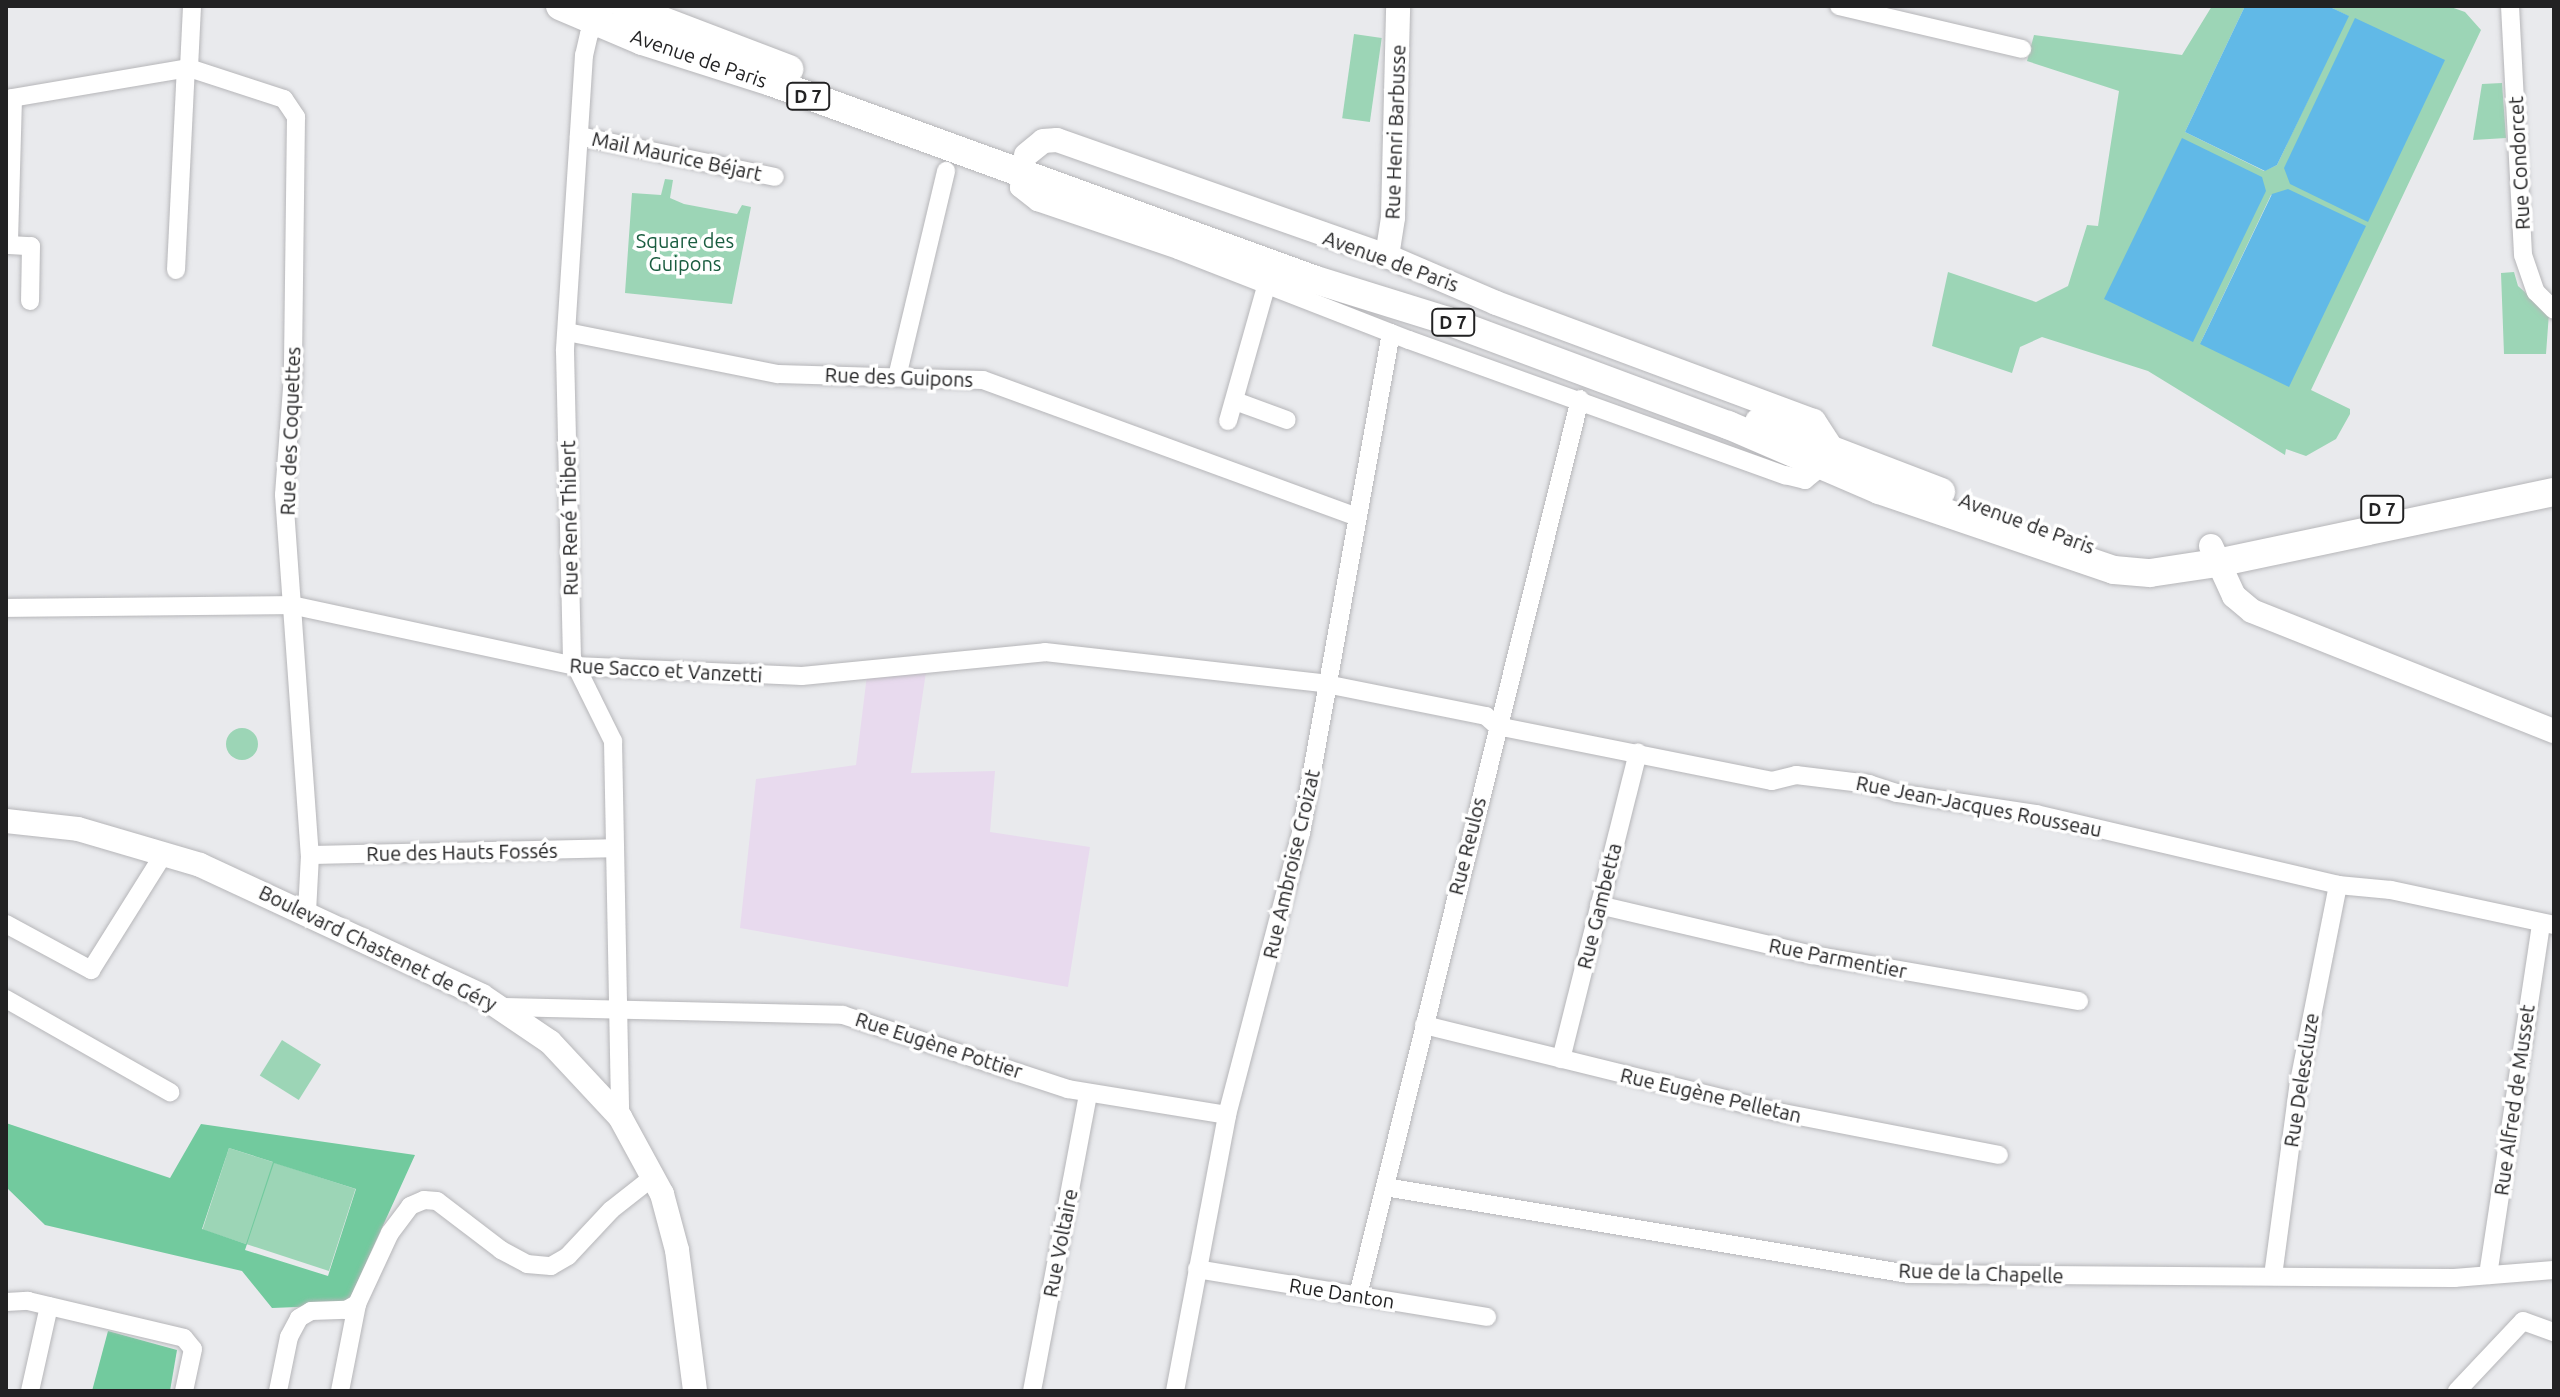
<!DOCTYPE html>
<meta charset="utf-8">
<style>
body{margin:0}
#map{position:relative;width:2560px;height:1397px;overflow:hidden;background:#e9eaed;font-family:Ubuntu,sans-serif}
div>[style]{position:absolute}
.education>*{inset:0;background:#e8daee}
.green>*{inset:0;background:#9cd5b6;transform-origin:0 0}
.round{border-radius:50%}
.forest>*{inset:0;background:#72ca9e}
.water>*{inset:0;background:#61b9e7}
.roads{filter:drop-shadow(0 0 2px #b6b6b9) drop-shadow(0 0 2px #b6b6b9)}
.street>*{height:18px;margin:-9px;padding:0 9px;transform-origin:9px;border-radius:9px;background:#fff}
.secondary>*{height:24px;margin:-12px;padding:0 12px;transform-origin:12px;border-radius:12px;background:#fff}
.primary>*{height:28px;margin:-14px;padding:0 14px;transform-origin:14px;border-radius:14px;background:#fff}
span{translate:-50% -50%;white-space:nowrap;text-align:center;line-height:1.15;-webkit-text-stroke:7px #fff;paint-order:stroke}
.shield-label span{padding:2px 6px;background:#fff;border:2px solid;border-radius:6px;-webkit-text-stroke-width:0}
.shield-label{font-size:18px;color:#222223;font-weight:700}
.street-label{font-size:20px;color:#222223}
.park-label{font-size:20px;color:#1a5d40}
.frame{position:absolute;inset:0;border:8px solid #222223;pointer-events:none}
</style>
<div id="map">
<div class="education">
<div style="clip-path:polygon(926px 672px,911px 773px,995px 771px,990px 832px,1090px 847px,1068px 987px,740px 928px,756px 779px,856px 765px,867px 675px)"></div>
</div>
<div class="green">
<div style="clip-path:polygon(evenodd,2212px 6px,2245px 6px,2185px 132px,2264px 171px,2277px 165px,2348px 16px,2328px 6px,2448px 6px,2465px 12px,2481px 30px,2311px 390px,2350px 409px,2350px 414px,2336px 439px,2306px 456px,2286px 449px,2285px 455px,2148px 371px,2042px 337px,2020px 347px,2012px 373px,1932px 346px,1948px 272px,2036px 302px,2068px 286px,2087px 225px,2098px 226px,2119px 91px,2027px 61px,2034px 35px,2182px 55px,2212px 6px,2284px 192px,2200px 344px,2271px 195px,2284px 192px)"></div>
<div style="left:1354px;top:34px;width:28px;height:85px;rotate:8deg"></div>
<div style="clip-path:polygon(2502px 83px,2506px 138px,2473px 140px,2482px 84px)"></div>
<div style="clip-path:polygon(665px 179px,673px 180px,670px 198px,684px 204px,737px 214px,742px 205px,751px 207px,732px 304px,625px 293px,632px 193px,661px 195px)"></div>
<div style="clip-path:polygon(2514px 272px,2518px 286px,2549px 313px,2546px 354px,2504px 354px,2501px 273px)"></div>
<div class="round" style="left:226px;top:728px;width:32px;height:32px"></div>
<div style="left:282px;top:1040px;width:46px;height:42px;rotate:32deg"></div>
<div style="left:229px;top:1148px;width:133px;height:86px;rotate:18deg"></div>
</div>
<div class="forest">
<div style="clip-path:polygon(evenodd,6px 1123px,170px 1178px,201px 1124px,415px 1155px,347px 1305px,272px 1308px,242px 1271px,45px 1225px,6px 1187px,6px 1123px,229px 1148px,273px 1162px,246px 1244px,202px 1229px,229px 1148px,6px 1123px,274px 1163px,356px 1189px,328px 1276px,245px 1250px,274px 1163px)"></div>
<div style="clip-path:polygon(108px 1331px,177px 1350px,170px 1391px,92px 1391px)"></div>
</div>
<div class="water">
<div style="clip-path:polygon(2245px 6px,2328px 6px,2349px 16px,2277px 165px,2265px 171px,2185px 132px)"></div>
<div style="clip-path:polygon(2355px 18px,2445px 60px,2368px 222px,2290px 184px,2284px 168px)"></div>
<div style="clip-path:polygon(2182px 138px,2262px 177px,2266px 191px,2193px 342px,2104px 299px)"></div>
<div style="clip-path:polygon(2288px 189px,2366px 226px,2289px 387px,2200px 344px,2272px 194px)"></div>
</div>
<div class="roads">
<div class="street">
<div style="left:606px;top:6px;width:33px;rotate:121deg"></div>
<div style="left:589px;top:34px;width:22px;rotate:103deg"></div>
<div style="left:584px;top:55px;width:297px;rotate:93.7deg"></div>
<div style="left:565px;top:351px;width:307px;rotate:88.7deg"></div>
<div style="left:572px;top:658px;width:93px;rotate:63.7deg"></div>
<div style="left:613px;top:741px;width:376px;rotate:88.9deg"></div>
<div style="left:1839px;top:6px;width:188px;rotate:13.2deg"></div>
<div style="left:2510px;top:6px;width:249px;rotate:87deg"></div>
<div style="left:2523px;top:255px;width:39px;rotate:71deg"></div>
<div style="left:2536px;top:292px;width:25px;rotate:45deg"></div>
<div style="left:189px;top:68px;width:62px;rotate:-87.2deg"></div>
<div style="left:13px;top:98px;width:147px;rotate:91.6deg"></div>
<div style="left:9px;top:245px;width:22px;rotate:3deg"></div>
<div style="left:31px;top:246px;width:55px;rotate:91deg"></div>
<div style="left:6px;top:99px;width:186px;rotate:-9.6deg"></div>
<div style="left:189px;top:68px;width:100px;rotate:18.1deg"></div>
<div style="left:284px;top:99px;width:22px;rotate:56deg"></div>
<div style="left:296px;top:117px;width:258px;rotate:90.7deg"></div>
<div style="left:293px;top:375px;width:120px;rotate:94.3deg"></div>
<div style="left:284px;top:495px;width:361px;rotate:85.9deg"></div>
<div style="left:310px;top:855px;width:58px;rotate:93deg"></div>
<div style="left:579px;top:136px;width:200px;rotate:11.8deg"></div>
<div style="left:1020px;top:173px;width:15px;rotate:94deg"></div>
<div style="left:1019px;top:188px;width:23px;rotate:38deg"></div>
<div style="left:1037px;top:202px;width:149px;rotate:18.8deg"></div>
<div style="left:1178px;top:250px;width:248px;rotate:21.3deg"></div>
<div style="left:1409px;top:340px;width:400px;rotate:19.8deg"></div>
<div style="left:1785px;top:475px;width:21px;rotate:14deg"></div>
<div style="left:1805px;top:480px;width:21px;rotate:-39deg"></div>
<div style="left:176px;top:270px;width:201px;rotate:-87.2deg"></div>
<div style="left:567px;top:332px;width:215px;rotate:11.3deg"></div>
<div style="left:778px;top:374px;width:205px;rotate:1.7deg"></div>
<div style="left:983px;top:380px;width:396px;rotate:20.1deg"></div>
<div style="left:897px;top:377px;width:212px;rotate:-76.6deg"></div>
<div style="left:1235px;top:401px;width:55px;rotate:20.1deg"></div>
<div style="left:1228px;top:421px;width:143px;rotate:-74.2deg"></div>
<div style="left:6px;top:608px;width:285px;rotate:-0.6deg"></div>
<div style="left:291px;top:605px;width:290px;rotate:12.1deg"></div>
<div style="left:575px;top:666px;width:227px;rotate:2.5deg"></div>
<div style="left:802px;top:676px;width:244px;rotate:-5.6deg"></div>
<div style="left:1045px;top:652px;width:286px;rotate:6.4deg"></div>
<div style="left:1336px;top:686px;width:153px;rotate:11.3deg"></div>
<div style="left:1486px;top:716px;width:15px;rotate:42deg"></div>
<div style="left:1497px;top:726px;width:280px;rotate:11.3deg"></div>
<div style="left:1772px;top:781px;width:25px;rotate:-14deg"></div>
<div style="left:1796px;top:775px;width:74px;rotate:7deg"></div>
<div style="left:1869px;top:784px;width:29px;rotate:18deg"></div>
<div style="left:1897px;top:793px;width:141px;rotate:8.6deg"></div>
<div style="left:2036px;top:814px;width:310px;rotate:13.2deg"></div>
<div style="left:2338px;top:885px;width:53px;rotate:5.4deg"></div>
<div style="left:2391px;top:890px;width:167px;rotate:12.1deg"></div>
<div style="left:310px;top:855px;width:304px;rotate:-1.3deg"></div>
<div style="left:1599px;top:905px;width:219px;rotate:13.2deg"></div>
<div style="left:1812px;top:955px;width:271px;rotate:9.8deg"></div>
<div style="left:6px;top:924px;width:97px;rotate:28.4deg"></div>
<div style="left:91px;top:970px;width:139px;rotate:-57.9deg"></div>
<div style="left:6px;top:999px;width:189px;rotate:29.6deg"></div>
<div style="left:503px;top:1007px;width:340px;rotate:1.3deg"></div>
<div style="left:843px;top:1015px;width:237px;rotate:18.2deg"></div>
<div style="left:1068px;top:1089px;width:161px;rotate:9.3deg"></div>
<div style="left:1424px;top:1025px;width:365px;rotate:13.8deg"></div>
<div style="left:1778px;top:1112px;width:225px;rotate:11deg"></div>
<div style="left:1561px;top:1059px;width:316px;rotate:-75.9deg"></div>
<div style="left:1385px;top:1187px;width:530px;rotate:9.44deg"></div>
<div style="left:1908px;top:1274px;width:546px;rotate:0.42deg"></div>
<div style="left:2454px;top:1278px;width:100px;rotate:-4.6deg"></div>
<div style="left:1197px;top:1269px;width:294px;rotate:9.4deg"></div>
<div style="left:2488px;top:1275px;width:355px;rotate:-81.4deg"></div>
<div style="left:2273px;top:1276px;width:196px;rotate:-82.4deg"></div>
<div style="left:2299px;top:1082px;width:201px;rotate:-78.8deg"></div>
<div style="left:1358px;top:1295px;width:923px;rotate:-76.08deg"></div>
<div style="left:6px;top:1302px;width:22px;rotate:-3deg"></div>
<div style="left:28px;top:1301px;width:160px;rotate:13.3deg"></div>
<div style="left:184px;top:1338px;width:14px;rotate:51deg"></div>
<div style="left:193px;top:1349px;width:43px;rotate:102.1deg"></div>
<div style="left:30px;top:1391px;width:87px;rotate:-77.4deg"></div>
<div style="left:278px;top:1391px;width:55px;rotate:-78.5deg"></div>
<div style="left:289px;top:1337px;width:21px;rotate:-62deg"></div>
<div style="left:299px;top:1318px;width:14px;rotate:-30deg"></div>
<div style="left:311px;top:1311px;width:35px;rotate:-2deg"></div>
<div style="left:346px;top:1310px;width:13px;rotate:-29deg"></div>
<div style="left:340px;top:1391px;width:89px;rotate:-78.9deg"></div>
<div style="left:357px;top:1304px;width:78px;rotate:-65.1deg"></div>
<div style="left:390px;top:1233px;width:34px;rotate:-53deg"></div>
<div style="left:410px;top:1206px;width:15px;rotate:-23deg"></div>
<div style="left:424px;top:1200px;width:13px;rotate:4deg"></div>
<div style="left:437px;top:1201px;width:81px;rotate:37.4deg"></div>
<div style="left:501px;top:1250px;width:30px;rotate:28deg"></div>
<div style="left:527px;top:1264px;width:24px;rotate:5deg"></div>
<div style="left:551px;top:1266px;width:20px;rotate:-30deg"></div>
<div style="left:568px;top:1256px;width:63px;rotate:-46.9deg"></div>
<div style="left:611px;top:1210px;width:53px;rotate:-38.2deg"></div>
<div style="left:1032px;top:1391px;width:302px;rotate:-79.3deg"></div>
<div style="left:1175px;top:1391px;width:281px;rotate:-79.3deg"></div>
<div style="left:1227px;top:1115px;width:292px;rotate:-75.3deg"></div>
<div style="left:1301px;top:833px;width:508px;rotate:-79.8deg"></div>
<div style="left:2457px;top:1391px;width:96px;rotate:-46.7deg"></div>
<div style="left:2523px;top:1321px;width:33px;rotate:20deg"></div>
</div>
<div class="secondary">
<div style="left:1026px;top:155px;width:22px;rotate:-39deg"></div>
<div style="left:1043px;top:141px;width:14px;rotate:-4deg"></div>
<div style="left:1057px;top:140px;width:350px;rotate:19.4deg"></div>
<div style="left:1387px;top:256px;width:119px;rotate:23.3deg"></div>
<div style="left:1496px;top:303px;width:339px;rotate:20.4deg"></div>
<div style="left:1814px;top:421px;width:33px;rotate:57deg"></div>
<div style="left:1387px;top:256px;width:39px;rotate:-81deg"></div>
<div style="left:1393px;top:217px;width:211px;rotate:-88.6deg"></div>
<div style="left:2211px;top:546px;width:55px;rotate:65.3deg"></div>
<div style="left:2234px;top:596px;width:23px;rotate:40deg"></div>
<div style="left:2252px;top:611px;width:325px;rotate:21.7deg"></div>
<div style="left:6px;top:821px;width:72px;rotate:6.3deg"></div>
<div style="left:78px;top:829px;width:127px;rotate:16.4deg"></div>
<div style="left:200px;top:865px;width:311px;rotate:24.9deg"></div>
<div style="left:482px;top:996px;width:82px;rotate:34.1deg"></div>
<div style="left:550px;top:1042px;width:103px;rotate:47deg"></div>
<div style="left:620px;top:1117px;width:88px;rotate:61.4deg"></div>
<div style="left:662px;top:1194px;width:58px;rotate:75deg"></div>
<div style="left:677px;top:1250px;width:142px;rotate:82.7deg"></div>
</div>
<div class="primary">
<div style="left:560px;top:6px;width:89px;rotate:23.1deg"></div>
<div style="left:642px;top:41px;width:135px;rotate:17.6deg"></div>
<div style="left:771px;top:82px;width:580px;rotate:19.97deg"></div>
<div style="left:1316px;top:280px;width:138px;rotate:17.3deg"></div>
<div style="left:1448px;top:321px;width:299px;rotate:20.4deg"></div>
<div style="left:1728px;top:425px;width:164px;rotate:23.3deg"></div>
<div style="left:1879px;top:490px;width:248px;rotate:18.8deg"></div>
<div style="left:2114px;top:570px;width:36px;rotate:5deg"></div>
<div style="left:2150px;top:573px;width:68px;rotate:-8.5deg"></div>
<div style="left:2217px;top:563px;width:344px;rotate:-11.9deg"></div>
<div style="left:624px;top:6px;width:177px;rotate:20.9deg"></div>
<div style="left:1759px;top:422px;width:195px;rotate:21deg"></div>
</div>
</div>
<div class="shield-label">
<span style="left:808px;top:96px">D 7</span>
<span style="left:1453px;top:322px">D 7</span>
<span style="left:2382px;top:509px">D 7</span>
</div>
<div class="street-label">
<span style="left:699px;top:58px;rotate:19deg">Avenue de Paris</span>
<span style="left:1395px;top:132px;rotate:-88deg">Rue Henri Barbusse</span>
<span style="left:677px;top:156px;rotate:12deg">Mail Maurice Béjart</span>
<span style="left:2519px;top:163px;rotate:-93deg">Rue Condorcet</span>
<span style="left:1391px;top:261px;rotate:20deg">Avenue de Paris</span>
<span style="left:899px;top:377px;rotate:2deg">Rue des Guipons</span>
<span style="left:290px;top:431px;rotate:-88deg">Rue des Coquettes</span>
<span style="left:569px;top:518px;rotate:-91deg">Rue René Thibert</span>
<span style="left:2027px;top:523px;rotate:20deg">Avenue de Paris</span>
<span style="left:666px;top:670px;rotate:3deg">Rue Sacco et Vanzetti</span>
<span style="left:1979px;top:806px;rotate:11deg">Rue Jean-Jacques Rousseau</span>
<span style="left:1467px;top:846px;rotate:-76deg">Rue Reulos</span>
<span style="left:462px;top:852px;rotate:-1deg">Rue des Hauts Fossés</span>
<span style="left:1291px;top:864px;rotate:-77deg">Rue Ambroise Croizat</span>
<span style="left:1599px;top:906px;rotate:-76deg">Rue Gambetta</span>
<span style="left:378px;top:948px;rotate:26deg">Boulevard Chastenet de Géry</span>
<span style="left:1838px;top:958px;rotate:11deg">Rue Parmentier</span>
<span style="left:939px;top:1045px;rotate:18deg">Rue Eugène Pottier</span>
<span style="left:2301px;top:1080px;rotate:-81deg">Rue Delescluze</span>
<span style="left:1711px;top:1095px;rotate:13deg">Rue Eugène Pelletan</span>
<span style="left:2514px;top:1100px;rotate:-82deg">Rue Alfred de Musset</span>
<span style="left:1060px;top:1243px;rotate:-79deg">Rue Voltaire</span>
<span style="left:1981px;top:1273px;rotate:2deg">Rue de la Chapelle</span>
<span style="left:1342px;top:1293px;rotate:9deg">Rue Danton</span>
</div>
<div class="park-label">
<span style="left:685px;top:252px">Square des<br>Guipons</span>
</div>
<div class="frame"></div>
</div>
